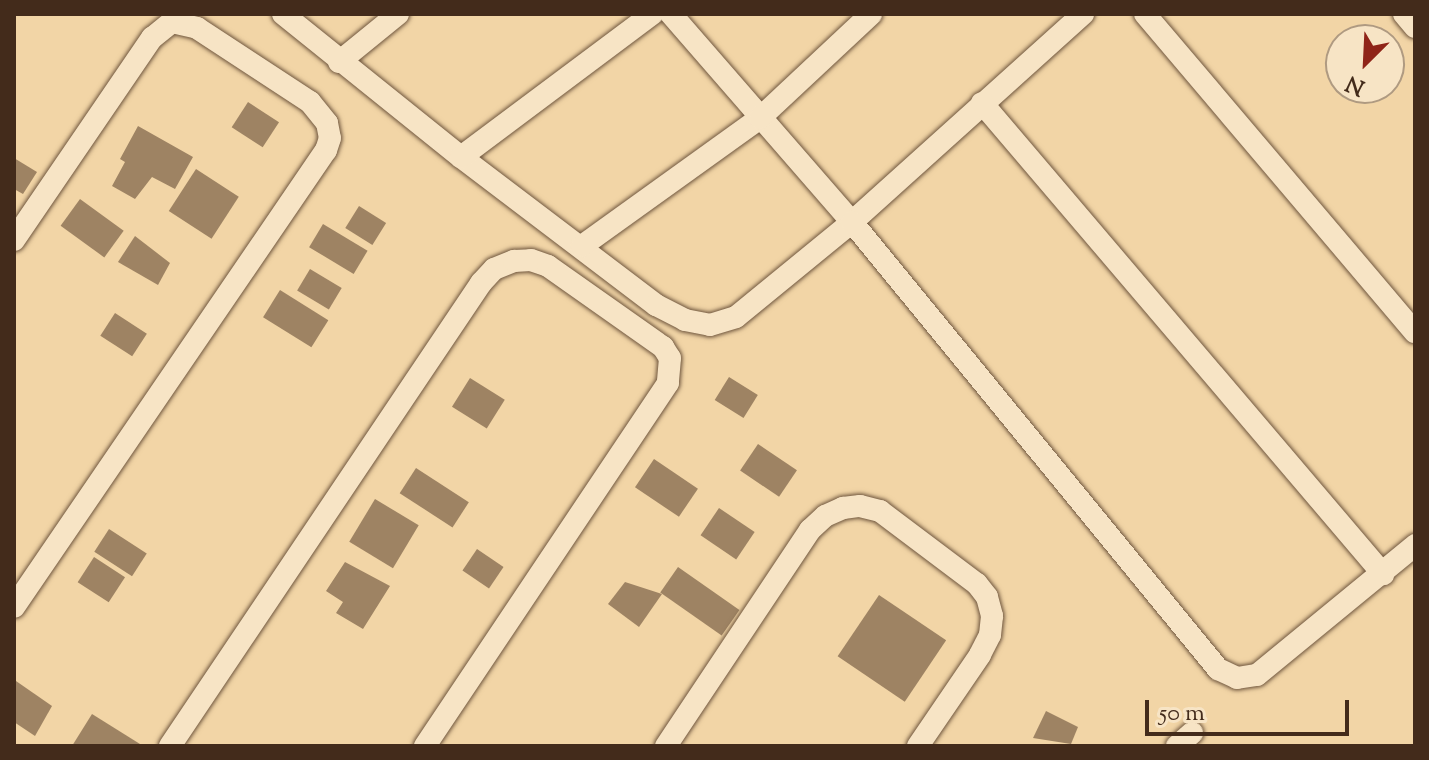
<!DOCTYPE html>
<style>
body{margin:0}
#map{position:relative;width:1429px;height:760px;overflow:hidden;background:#f2d5a6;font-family:"Sorts Mill Goudy",serif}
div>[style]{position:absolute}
.building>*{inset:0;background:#9e8363;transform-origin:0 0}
.roads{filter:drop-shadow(0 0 2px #6f563e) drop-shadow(0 0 2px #6f563e)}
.street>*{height:22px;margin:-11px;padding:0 11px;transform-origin:11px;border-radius:11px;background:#f7e4c5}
span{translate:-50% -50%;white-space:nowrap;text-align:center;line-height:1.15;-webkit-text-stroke:6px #f7e4c5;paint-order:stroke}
.frame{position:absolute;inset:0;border:16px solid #432b1b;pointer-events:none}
.north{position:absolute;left:1325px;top:24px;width:80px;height:80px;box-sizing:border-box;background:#f7e4c5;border:2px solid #af9a81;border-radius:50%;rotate:204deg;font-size:22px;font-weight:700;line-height:32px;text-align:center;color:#432b1b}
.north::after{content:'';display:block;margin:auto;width:28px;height:36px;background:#8f2418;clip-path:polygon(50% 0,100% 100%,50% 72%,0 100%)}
.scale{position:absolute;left:1145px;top:700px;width:204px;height:36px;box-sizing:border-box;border:4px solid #432b1b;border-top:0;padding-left:10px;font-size:24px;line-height:28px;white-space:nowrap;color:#432b1b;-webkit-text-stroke:6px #f7e4c5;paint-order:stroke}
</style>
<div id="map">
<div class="building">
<div style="left:248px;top:102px;width:37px;height:30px;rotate:33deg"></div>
<div style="clip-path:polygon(138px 126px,193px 157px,175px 189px,152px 177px,135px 199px,112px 186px,125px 162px,120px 159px)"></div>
<div style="clip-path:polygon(14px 158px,37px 172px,23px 194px,14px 189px)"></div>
<div style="left:196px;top:169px;width:51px;height:50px;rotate:33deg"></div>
<div style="left:80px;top:199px;width:54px;height:33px;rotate:36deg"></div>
<div style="left:359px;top:206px;width:32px;height:26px;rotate:32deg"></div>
<div style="left:323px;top:224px;width:52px;height:27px;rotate:31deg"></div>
<div style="clip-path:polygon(135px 236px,170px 263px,158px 285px,118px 262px)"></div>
<div style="left:310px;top:269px;width:37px;height:25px;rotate:31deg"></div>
<div style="left:280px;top:290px;width:57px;height:32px;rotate:32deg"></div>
<div style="left:115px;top:313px;width:38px;height:27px;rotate:33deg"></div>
<div style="left:729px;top:377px;width:34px;height:27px;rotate:32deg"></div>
<div style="left:470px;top:378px;width:41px;height:34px;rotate:32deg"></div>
<div style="left:758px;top:444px;width:47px;height:32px;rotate:34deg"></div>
<div style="left:654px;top:459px;width:53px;height:34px;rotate:34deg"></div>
<div style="left:416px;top:468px;width:63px;height:30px;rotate:33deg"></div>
<div style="left:375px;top:499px;width:51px;height:50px;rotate:31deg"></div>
<div style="left:719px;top:508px;width:43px;height:33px;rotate:34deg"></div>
<div style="left:109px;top:529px;width:45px;height:27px;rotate:33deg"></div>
<div style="left:477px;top:549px;width:32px;height:26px;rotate:34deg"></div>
<div style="left:94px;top:557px;width:37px;height:30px;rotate:33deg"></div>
<div style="clip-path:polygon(345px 562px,390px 586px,363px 629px,336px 613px,343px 602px,326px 591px)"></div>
<div style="left:678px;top:567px;width:75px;height:31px;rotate:35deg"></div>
<div style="clip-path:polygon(625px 582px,662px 594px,639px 627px,608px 604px)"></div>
<div style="left:879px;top:595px;width:81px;height:74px;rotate:34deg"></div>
<div style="clip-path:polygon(16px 681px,52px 706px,35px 736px,14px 722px)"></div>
<div style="clip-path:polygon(1046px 711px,1078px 727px,1071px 744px,1033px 738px)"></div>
<div style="clip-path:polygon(92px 714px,140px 744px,139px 746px,72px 746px)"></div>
</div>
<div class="roads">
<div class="street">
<div style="left:283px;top:14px;width:228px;rotate:38.8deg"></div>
<div style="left:461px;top:157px;width:245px;rotate:37.2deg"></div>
<div style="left:656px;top:305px;width:33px;rotate:27deg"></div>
<div style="left:685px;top:320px;width:25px;rotate:11deg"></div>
<div style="left:710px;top:325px;width:27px;rotate:-17deg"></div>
<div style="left:736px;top:317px;width:150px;rotate:-39.3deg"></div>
<div style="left:852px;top:222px;width:311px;rotate:-42deg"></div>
<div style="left:671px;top:14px;width:276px;rotate:49deg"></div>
<div style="left:852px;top:222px;width:578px;rotate:50.69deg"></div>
<div style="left:1218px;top:669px;width:21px;rotate:25deg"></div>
<div style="left:1237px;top:678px;width:20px;rotate:-9deg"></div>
<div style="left:1257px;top:675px;width:205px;rotate:-39.4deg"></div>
<div style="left:1145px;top:14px;width:417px;rotate:49.7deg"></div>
<div style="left:1404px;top:14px;width:17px;rotate:50deg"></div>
<div style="left:339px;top:62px;width:76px;rotate:-39.1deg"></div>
<div style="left:982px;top:103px;width:619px;rotate:49.59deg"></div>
<div style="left:461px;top:157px;width:239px;rotate:-36.8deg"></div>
<div style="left:14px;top:240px;width:245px;rotate:-55.7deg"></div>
<div style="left:152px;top:38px;width:26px;rotate:-39deg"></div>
<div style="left:172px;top:22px;width:26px;rotate:13deg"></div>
<div style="left:197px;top:28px;width:135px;rotate:33.2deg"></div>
<div style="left:310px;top:102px;width:27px;rotate:51deg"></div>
<div style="left:327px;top:123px;width:15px;rotate:79deg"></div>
<div style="left:330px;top:138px;width:13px;rotate:108deg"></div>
<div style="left:326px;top:150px;width:553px;rotate:124.32deg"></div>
<div style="left:582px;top:246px;width:219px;rotate:-35.7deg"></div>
<div style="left:760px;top:118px;width:152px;rotate:-43.1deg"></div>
<div style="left:170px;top:746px;width:558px;rotate:-56.11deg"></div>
<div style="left:481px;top:283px;width:19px;rotate:-47deg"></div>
<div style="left:494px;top:269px;width:22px;rotate:-22deg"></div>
<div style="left:514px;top:261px;width:17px;rotate:-3deg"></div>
<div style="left:531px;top:260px;width:18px;rotate:19deg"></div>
<div style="left:548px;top:266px;width:141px;rotate:35.2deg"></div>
<div style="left:663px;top:347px;width:13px;rotate:58deg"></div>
<div style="left:670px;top:358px;width:25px;rotate:95deg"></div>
<div style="left:668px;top:383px;width:437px;rotate:123.8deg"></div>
<div style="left:666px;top:746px;width:260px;rotate:-56.3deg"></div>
<div style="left:810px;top:530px;width:21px;rotate:-43deg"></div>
<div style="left:825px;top:516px;width:20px;rotate:-24deg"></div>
<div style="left:843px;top:508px;width:17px;rotate:-7deg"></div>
<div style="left:860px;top:506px;width:21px;rotate:14deg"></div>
<div style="left:880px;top:511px;width:121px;rotate:37deg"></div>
<div style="left:977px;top:584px;width:16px;rotate:52deg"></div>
<div style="left:987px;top:597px;width:20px;rotate:75deg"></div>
<div style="left:992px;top:616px;width:19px;rotate:96deg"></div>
<div style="left:990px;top:635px;width:22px;rotate:117deg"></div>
<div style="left:980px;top:655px;width:110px;rotate:124.3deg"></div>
<div style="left:1177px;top:746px;width:20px;rotate:-41deg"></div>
</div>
</div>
<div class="frame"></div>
<div class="north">N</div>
<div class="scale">50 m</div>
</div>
